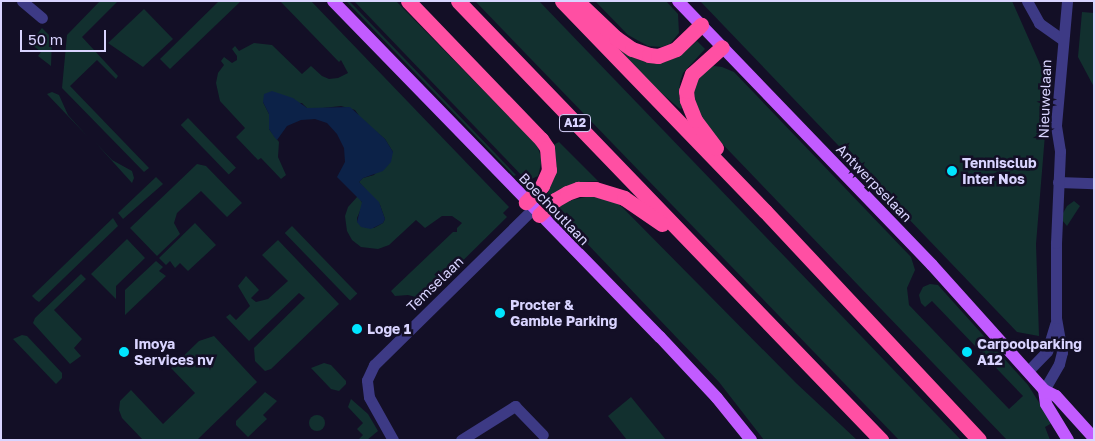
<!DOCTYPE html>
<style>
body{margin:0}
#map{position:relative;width:1095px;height:441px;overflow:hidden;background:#130f26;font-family:"Golos Text",sans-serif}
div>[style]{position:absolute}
.green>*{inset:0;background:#12302f;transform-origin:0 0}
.round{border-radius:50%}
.water>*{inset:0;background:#0c2248}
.minor>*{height:11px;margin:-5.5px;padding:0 5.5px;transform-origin:5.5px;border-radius:5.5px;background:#3d3a85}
.major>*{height:12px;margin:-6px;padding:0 6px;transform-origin:6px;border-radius:6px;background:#c25bff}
.highway>*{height:15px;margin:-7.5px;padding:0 7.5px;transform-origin:7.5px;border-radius:7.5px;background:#ff4fa3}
.dots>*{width:14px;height:14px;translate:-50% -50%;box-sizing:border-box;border:2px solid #130f26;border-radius:50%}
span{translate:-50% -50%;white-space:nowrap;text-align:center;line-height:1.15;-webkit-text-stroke:5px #130f26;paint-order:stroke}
.shield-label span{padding:1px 4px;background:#130f26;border:1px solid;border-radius:4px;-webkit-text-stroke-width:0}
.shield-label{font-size:12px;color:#d9d4ff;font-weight:700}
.street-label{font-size:14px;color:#d9d4ff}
.poi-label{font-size:14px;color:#d9d4ff;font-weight:700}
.left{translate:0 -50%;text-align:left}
.frame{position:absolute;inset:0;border:2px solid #d9d4ff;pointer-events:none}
.scale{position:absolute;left:20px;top:30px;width:86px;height:22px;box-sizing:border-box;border:2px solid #d9d4ff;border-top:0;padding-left:6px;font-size:15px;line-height:18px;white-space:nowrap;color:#d9d4ff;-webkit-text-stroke:4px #130f26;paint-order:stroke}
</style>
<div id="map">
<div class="green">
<div style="clip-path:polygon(100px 1px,118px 1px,82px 37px,118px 76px,116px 79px,97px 60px,70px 86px,149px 168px,144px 172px,62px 88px,67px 35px)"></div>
<div style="clip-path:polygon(219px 1px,241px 1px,170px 69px,160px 59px)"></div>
<div style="clip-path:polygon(280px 1px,311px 1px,509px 207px,503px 213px,507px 217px,424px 299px,408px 295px,395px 296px,391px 291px,453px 232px,457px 232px,457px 228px,462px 223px,452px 216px,442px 216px,425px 228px,416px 220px,389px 245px,378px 249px,361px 247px,352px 240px,347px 231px,345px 216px,348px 207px,358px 196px,363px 204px,357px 218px,357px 222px,374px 228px,383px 223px,385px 219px,380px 205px,359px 182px,363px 178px,374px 175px,393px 152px,385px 139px,362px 120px,355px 110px,341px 106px,314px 109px,307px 108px,302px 103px,263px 102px,269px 114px,269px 129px,279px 142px,278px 157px,286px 175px,281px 179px,261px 158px,258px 160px,236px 137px,245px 128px,220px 101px,216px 83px,218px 73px,224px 65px,221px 61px,224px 57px,232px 63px,237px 60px,237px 56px,232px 49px,235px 46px,239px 51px,254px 43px,272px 45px,302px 74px,311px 66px,322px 76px,329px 79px,338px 78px,348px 73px,341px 60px,339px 62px)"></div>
<div style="clip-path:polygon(346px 1px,349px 1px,355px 7px,516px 175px,514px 176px)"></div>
<div style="clip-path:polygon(354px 1px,396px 1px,537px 145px,542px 160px,538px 176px,527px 181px)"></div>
<div style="clip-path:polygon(475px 1px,539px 1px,961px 440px,899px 440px)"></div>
<div style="clip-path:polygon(595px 1px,666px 1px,678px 14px,679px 33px,670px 44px,661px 47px,648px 46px,628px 35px)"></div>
<div style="clip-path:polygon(700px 1px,1012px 1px,1039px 62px,1046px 81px,1048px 98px,1036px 244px,1039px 336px,1017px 332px)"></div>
<div style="clip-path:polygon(144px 9px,173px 39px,143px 67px,108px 43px)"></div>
<div style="clip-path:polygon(1082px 12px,1094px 13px,1094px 87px,1078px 57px)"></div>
<div style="clip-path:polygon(42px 28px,52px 38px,51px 66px,38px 56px,41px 52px,30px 43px)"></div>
<div style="clip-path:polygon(697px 41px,705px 49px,683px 73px,680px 82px,679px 97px,682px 108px,680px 109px,645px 79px,615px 46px,639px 60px,665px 62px,680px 56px)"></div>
<div style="clip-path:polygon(714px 66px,722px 67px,734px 72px,911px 257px,915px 270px,907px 288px,909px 305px,1009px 409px,1023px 396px,932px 301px,925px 307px,921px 303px,919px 295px,923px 287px,930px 284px,938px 285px,1028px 385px,1052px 423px,1045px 427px,1050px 440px,1007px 440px,709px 130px,701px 120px,694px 101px,694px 89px,697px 80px,709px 68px)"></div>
<div style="clip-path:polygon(52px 92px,59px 95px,68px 115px,88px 137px,47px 94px)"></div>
<div style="left:188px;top:118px;width:69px;height:10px;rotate:46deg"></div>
<div style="clip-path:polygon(95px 142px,112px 160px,132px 171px,134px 178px,132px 183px)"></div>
<div style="clip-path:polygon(559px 142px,598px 181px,583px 182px,545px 200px,556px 173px,556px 159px,553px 145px)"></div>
<div style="clip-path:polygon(197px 164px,206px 166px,242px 203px,227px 217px,201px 191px,177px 213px,174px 223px,180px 234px,157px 256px,130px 228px)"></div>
<div style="clip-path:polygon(156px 177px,163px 184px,123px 219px,118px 213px)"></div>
<div style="clip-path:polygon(590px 196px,616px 202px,623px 208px,796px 383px,857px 440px,764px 440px,719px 382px,557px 212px,561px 205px,568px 201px)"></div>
<div style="clip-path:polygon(1074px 201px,1080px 206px,1067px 226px,1062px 220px,1062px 215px,1067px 206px)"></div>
<div style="clip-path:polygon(113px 218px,118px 226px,39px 302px,36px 300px,32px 296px)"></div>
<div style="clip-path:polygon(195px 223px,216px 245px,188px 271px,180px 263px,175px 268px,170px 261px,166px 265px,159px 258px)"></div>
<div style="left:292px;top:226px;width:94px;height:10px;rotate:46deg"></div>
<div style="clip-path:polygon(127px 239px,145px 258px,116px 286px,116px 299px,91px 274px)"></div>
<div style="clip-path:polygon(278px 240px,339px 304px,271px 369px,265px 371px,255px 361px,254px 348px,305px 298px,299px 293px,249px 341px,226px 317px,230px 314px,236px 320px,250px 306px,238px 286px,246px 276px,259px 290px,251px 298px,256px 302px,268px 299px,288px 281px,262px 255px)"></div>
<div style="clip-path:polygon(156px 261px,163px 267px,159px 271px,166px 276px,125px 315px,125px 290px)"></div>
<div style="clip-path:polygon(81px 274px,86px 279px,54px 310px,82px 339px,74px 348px,81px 356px,70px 364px,33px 323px,35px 318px)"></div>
<div style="clip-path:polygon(22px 335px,27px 336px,62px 373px,62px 378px,56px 384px,13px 339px)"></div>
<div style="clip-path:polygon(214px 336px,257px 382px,197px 440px,143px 440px,122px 418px,119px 410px,120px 401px,131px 390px,163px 424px,195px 393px,171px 368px,199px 341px)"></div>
<div style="clip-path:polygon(324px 363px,331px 365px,346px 381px,346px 384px,339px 391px,331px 389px,311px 368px)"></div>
<div style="clip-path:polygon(265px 392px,277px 401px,263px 415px,267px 419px,248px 437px,236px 425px,236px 421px)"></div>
<div style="clip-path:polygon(631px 397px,666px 440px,627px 440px,608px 416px)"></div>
<div style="clip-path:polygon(351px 399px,368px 414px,378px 431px,367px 440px,358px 440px,363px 435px,357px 429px,363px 423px,348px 407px)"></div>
<div class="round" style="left:309px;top:415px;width:16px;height:16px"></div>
</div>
<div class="water">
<div style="clip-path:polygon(272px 91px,293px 98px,307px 108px,350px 107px,385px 139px,393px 152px,391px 162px,383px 171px,363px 178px,359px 182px,379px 202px,385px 219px,383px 223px,371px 229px,361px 227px,357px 222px,362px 202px,337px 177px,345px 162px,344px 148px,337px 134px,327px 123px,315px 119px,301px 120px,287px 126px,277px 140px,275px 138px,269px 129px,269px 114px,263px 102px,264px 94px)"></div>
</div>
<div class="minor">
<div style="left:22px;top:1px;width:26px;rotate:40deg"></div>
<div style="left:1027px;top:1px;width:25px;rotate:61deg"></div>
<div style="left:1039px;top:23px;width:29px;rotate:35deg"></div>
<div style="left:1058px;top:182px;width:36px;rotate:2deg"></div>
<div style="left:1028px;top:371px;width:28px;rotate:-46deg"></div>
<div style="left:1047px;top:351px;width:28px;rotate:-73deg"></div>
<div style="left:1044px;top:390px;width:30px;rotate:-60deg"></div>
<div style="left:1059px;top:364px;width:12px;rotate:-76deg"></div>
<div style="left:1062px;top:352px;width:35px;rotate:-100deg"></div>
<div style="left:1056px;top:318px;width:75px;rotate:-90deg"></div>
<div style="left:1056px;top:243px;width:92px;rotate:-87.5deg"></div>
<div style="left:1060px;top:151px;width:26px;rotate:-99deg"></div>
<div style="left:1056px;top:125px;width:124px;rotate:-84.9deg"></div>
<div style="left:393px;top:440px;width:49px;rotate:-119.2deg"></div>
<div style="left:369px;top:397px;width:17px;rotate:-97deg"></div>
<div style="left:367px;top:380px;width:17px;rotate:-65deg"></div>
<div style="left:374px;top:365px;width:223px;rotate:-44.5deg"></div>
<div style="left:461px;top:440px;width:64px;rotate:-32.2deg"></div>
<div style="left:515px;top:406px;width:40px;rotate:46deg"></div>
</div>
<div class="major">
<div style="left:333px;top:1px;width:469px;rotate:45.8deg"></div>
<div style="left:660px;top:337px;width:83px;rotate:46.9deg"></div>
<div style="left:717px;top:398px;width:54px;rotate:51deg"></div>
<div style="left:678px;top:1px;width:366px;rotate:46.1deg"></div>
<div style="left:932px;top:265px;width:168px;rotate:48.1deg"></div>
<div style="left:1044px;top:390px;width:13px;rotate:27deg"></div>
<div style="left:1056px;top:396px;width:57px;rotate:47.9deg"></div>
<div style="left:1044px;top:390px;width:14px;rotate:82deg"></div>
<div style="left:1046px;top:404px;width:42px;rotate:58.6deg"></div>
</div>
<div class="highway">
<div style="left:408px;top:1px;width:192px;rotate:46.1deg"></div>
<div style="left:541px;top:139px;width:11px;rotate:56deg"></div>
<div style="left:547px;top:148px;width:22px;rotate:85deg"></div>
<div style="left:549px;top:170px;width:17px;rotate:114deg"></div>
<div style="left:542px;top:186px;width:23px;rotate:135deg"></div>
<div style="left:458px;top:1px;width:610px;rotate:46.06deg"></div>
<div style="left:562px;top:1px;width:292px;rotate:46deg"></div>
<div style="left:765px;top:211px;width:313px;rotate:46.9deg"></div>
<div style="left:577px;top:1px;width:54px;rotate:43.5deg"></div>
<div style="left:616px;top:38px;width:19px;rotate:35deg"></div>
<div style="left:632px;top:49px;width:18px;rotate:19deg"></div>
<div style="left:649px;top:55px;width:9px;rotate:6deg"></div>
<div style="left:658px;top:56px;width:19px;rotate:-21deg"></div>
<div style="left:676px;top:49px;width:35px;rotate:-44deg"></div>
<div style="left:716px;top:148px;width:35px;rotate:-127deg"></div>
<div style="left:695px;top:120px;width:22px;rotate:-112deg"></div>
<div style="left:687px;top:100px;width:9px;rotate:-96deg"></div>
<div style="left:686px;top:91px;width:18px;rotate:-71deg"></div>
<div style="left:692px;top:74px;width:40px;rotate:-42deg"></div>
<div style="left:539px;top:215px;width:22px;rotate:-43deg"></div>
<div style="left:555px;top:200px;width:14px;rotate:-30deg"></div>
<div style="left:567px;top:193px;width:12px;rotate:-20deg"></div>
<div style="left:578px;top:189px;width:17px"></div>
<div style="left:595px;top:189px;width:30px;rotate:17deg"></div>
<div style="left:624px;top:198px;width:46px;rotate:34.4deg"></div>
</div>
<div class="dots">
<div style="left:952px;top:171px;background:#00e5ff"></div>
<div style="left:500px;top:313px;background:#00e5ff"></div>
<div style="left:357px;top:329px;background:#00e5ff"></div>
<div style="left:124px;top:352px;background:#00e5ff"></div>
<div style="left:967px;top:352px;background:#00e5ff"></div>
</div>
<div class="shield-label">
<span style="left:575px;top:123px">A12</span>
</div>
<div class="street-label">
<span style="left:1045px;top:99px;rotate:-88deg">Nieuwelaan</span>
<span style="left:874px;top:183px;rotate:46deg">Antwerpselaan</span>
<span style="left:554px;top:209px;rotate:46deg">Boechoutlaan</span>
<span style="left:435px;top:284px;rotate:-44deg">Temselaan</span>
</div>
<div class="poi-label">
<span class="left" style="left:962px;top:171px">Tennisclub<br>Inter Nos</span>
<span class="left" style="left:510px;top:313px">Procter &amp;<br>Gamble Parking</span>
<span class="left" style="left:367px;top:329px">Loge 1</span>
<span class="left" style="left:134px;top:352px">Imoya<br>Services nv</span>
<span class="left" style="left:977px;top:352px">Carpoolparking<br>A12</span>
</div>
<div class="frame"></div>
<div class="scale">50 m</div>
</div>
